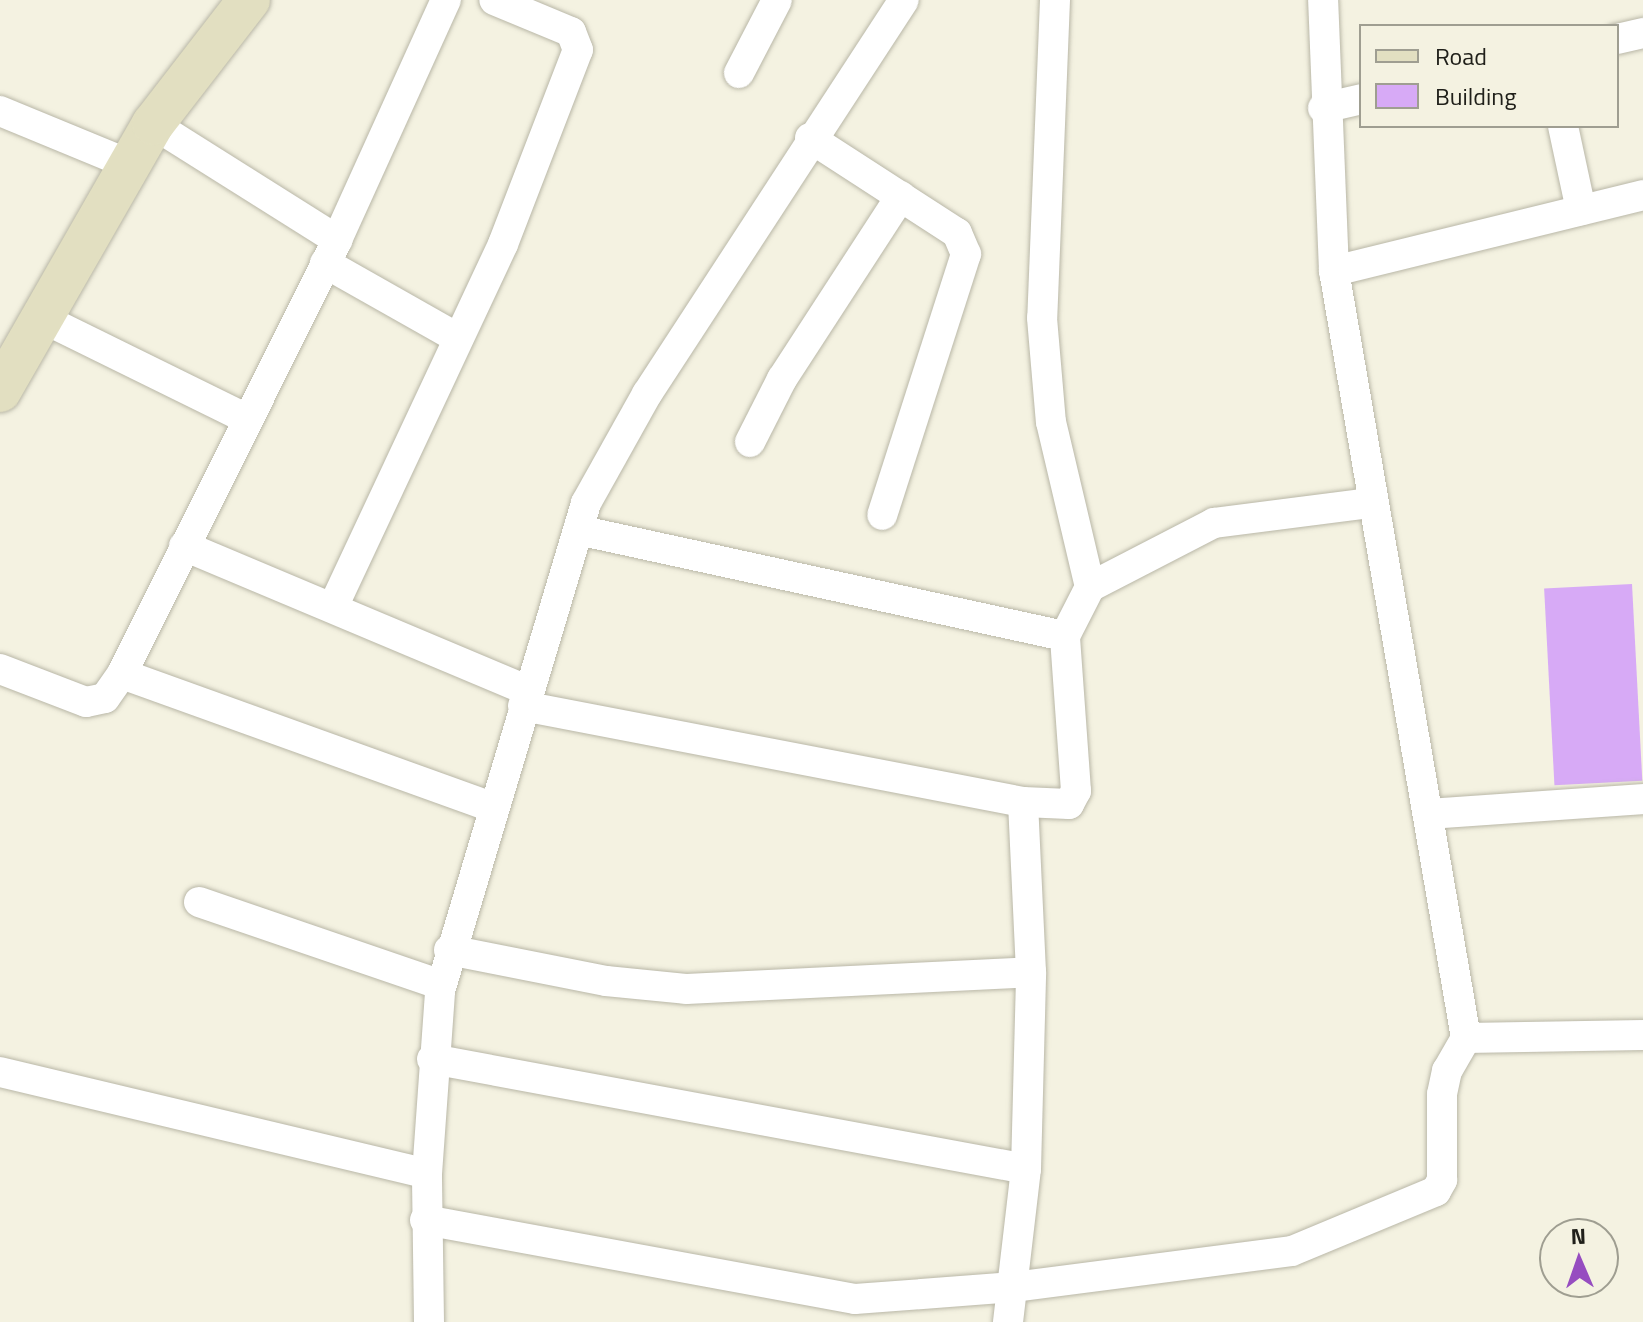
<!DOCTYPE html>
<style>
body{margin:0}
#map{position:relative;width:1643px;height:1322px;overflow:hidden;background:#f4f2e1;font-family:"Titillium Web",sans-serif}
div>[style]{position:absolute}
.building>*{inset:0;background:#d7aaf6;transform-origin:0 0}
.roads{filter:drop-shadow(0 0 2px #b9b7a7) drop-shadow(0 0 2px #b9b7a7)}
.minor>*{height:30px;margin:-15px;padding:0 15px;transform-origin:15px;border-radius:15px;background:#fff}
.secondary>*{height:42px;margin:-21px;padding:0 21px;transform-origin:21px;border-radius:21px;background:#e2dfc1}
span{translate:-50% -50%;white-space:nowrap;text-align:center;line-height:1.15;-webkit-text-stroke:7px #f4f2e1;paint-order:stroke}
.legend{position:absolute;left:1359px;top:24px;width:260px;height:104px;box-sizing:border-box;background:#f4f2e1;border:2px solid #9f9e91;margin:0;padding:10px 14px;list-style:none;font-size:24px;color:#20201a}
.legend li{display:flex;align-items:center;gap:16px;height:40px}
.legend b{width:40px;border:2px solid #9f9e91}
.north{position:absolute;left:1539px;top:1218px;width:80px;height:80px;box-sizing:border-box;background:#f4f2e1;border:2px solid #9f9e91;border-radius:50%;rotate:358deg;font-size:22px;font-weight:700;line-height:32px;text-align:center;color:#20201a}
.north::after{content:'';display:block;margin:auto;width:28px;height:36px;background:#964dc0;clip-path:polygon(50% 0,100% 100%,50% 72%,0 100%)}
</style>
<div id="map">
<div class="building">
<div style="left:1632px;top:584px;width:197px;height:88px;rotate:87deg"></div>
</div>
<div class="roads">
<div class="minor">
<div style="left:1055px;top:0;width:318px;rotate:92.3deg"></div>
<div style="left:1042px;top:318px;width:104px;rotate:85.1deg"></div>
<div style="left:1051px;top:422px;width:170px;rotate:76.7deg"></div>
<div style="left:1090px;top:587px;width:140px;rotate:-27.3deg"></div>
<div style="left:1214px;top:523px;width:157px;rotate:-7.3deg"></div>
<div style="left:1617px;top:39px;width:27px;rotate:-13deg"></div>
<div style="left:739px;top:73px;width:82px;rotate:-62.5deg"></div>
<div style="left:1323px;top:108px;width:39px;rotate:-13deg"></div>
<div style="left:0;top:111px;width:142px;rotate:22.4deg"></div>
<div style="left:153px;top:124px;width:218px;rotate:32.2deg"></div>
<div style="left:1563px;top:126px;width:86px;rotate:77.9deg"></div>
<div style="left:810px;top:138px;width:175px;rotate:32.9deg"></div>
<div style="left:957px;top:233px;width:23px;rotate:67deg"></div>
<div style="left:966px;top:254px;width:274px;rotate:107.8deg"></div>
<div style="left:325px;top:263px;width:148px;rotate:29.5deg"></div>
<div style="left:1334px;top:271px;width:318px;rotate:-13.8deg"></div>
<div style="left:46px;top:320px;width:222px;rotate:26.2deg"></div>
<div style="left:750px;top:442px;width:71px;rotate:-63.1deg"></div>
<div style="left:782px;top:379px;width:218px;rotate:-57deg"></div>
<div style="left:578px;top:530px;width:498px;rotate:12.3deg"></div>
<div style="left:184px;top:546px;width:374px;rotate:22.8deg"></div>
<div style="left:333px;top:607px;width:401px;rotate:-64.9deg"></div>
<div style="left:503px;top:244px;width:208px;rotate:-68.9deg"></div>
<div style="left:578px;top:50px;width:19px;rotate:-111deg"></div>
<div style="left:571px;top:32px;width:83px;rotate:-157.4deg"></div>
<div style="left:0;top:669px;width:92px;rotate:21deg"></div>
<div style="left:86px;top:702px;width:19px;rotate:-12deg"></div>
<div style="left:105px;top:698px;width:29px;rotate:-55deg"></div>
<div style="left:122px;top:674px;width:484px;rotate:-63.6deg"></div>
<div style="left:337px;top:240px;width:264px;rotate:-65.6deg"></div>
<div style="left:122px;top:674px;width:393px;rotate:19.8deg"></div>
<div style="left:523px;top:706px;width:509px;rotate:10.87deg"></div>
<div style="left:1023px;top:802px;width:46px;rotate:2.5deg"></div>
<div style="left:1069px;top:804px;width:15px;rotate:-62deg"></div>
<div style="left:1076px;top:791px;width:155px;rotate:-94.1deg"></div>
<div style="left:1065px;top:636px;width:55px;rotate:-63deg"></div>
<div style="left:1429px;top:814px;width:215px;rotate:-4deg"></div>
<div style="left:199px;top:902px;width:256px;rotate:18.9deg"></div>
<div style="left:449px;top:950px;width:160px;rotate:11.2deg"></div>
<div style="left:606px;top:981px;width:80px;rotate:5.7deg"></div>
<div style="left:686px;top:989px;width:345px;rotate:-2.8deg"></div>
<div style="left:1466px;top:1038px;width:177px;rotate:-1deg"></div>
<div style="left:432px;top:1059px;width:604px;rotate:10.49deg"></div>
<div style="left:0;top:1072px;width:439px;rotate:13.4deg"></div>
<div style="left:425px;top:1220px;width:437px;rotate:10.4deg"></div>
<div style="left:855px;top:1299px;width:159px;rotate:-4.3deg"></div>
<div style="left:1014px;top:1287px;width:280px;rotate:-7.4deg"></div>
<div style="left:1292px;top:1251px;width:156px;rotate:-22.6deg"></div>
<div style="left:1436px;top:1191px;width:13px;rotate:-61deg"></div>
<div style="left:1442px;top:1180px;width:86px;rotate:-90deg"></div>
<div style="left:1442px;top:1094px;width:24px;rotate:-78deg"></div>
<div style="left:1447px;top:1071px;width:38px;rotate:-60deg"></div>
<div style="left:1466px;top:1038px;width:778px;rotate:-99.76deg"></div>
<div style="left:1334px;top:271px;width:271px;rotate:-92.3deg"></div>
<div style="left:429px;top:1322px;width:148px;rotate:-90.8deg"></div>
<div style="left:427px;top:1174px;width:183px;rotate:-85.9deg"></div>
<div style="left:440px;top:991px;width:509px;rotate:-73.34deg"></div>
<div style="left:586px;top:503px;width:125px;rotate:-60.8deg"></div>
<div style="left:647px;top:394px;width:470px;rotate:-56.9deg"></div>
<div style="left:1008px;top:1322px;width:154px;rotate:-83.3deg"></div>
<div style="left:1026px;top:1169px;width:197px;rotate:-88.5deg"></div>
<div style="left:1031px;top:972px;width:170px;rotate:-92.7deg"></div>
</div>
<div class="secondary">
<div style="left:0;top:391px;width:308px;rotate:-60.2deg"></div>
<div style="left:153px;top:124px;width:157px;rotate:-52.3deg"></div>
</div>
</div>
<ul class="legend">
<li><b style="height:10px;background:#e2dfc1"></b>Road</li>
<li><b style="height:22px;background:#d7aaf6"></b>Building</li>
</ul>
<div class="north">N</div>
</div>
